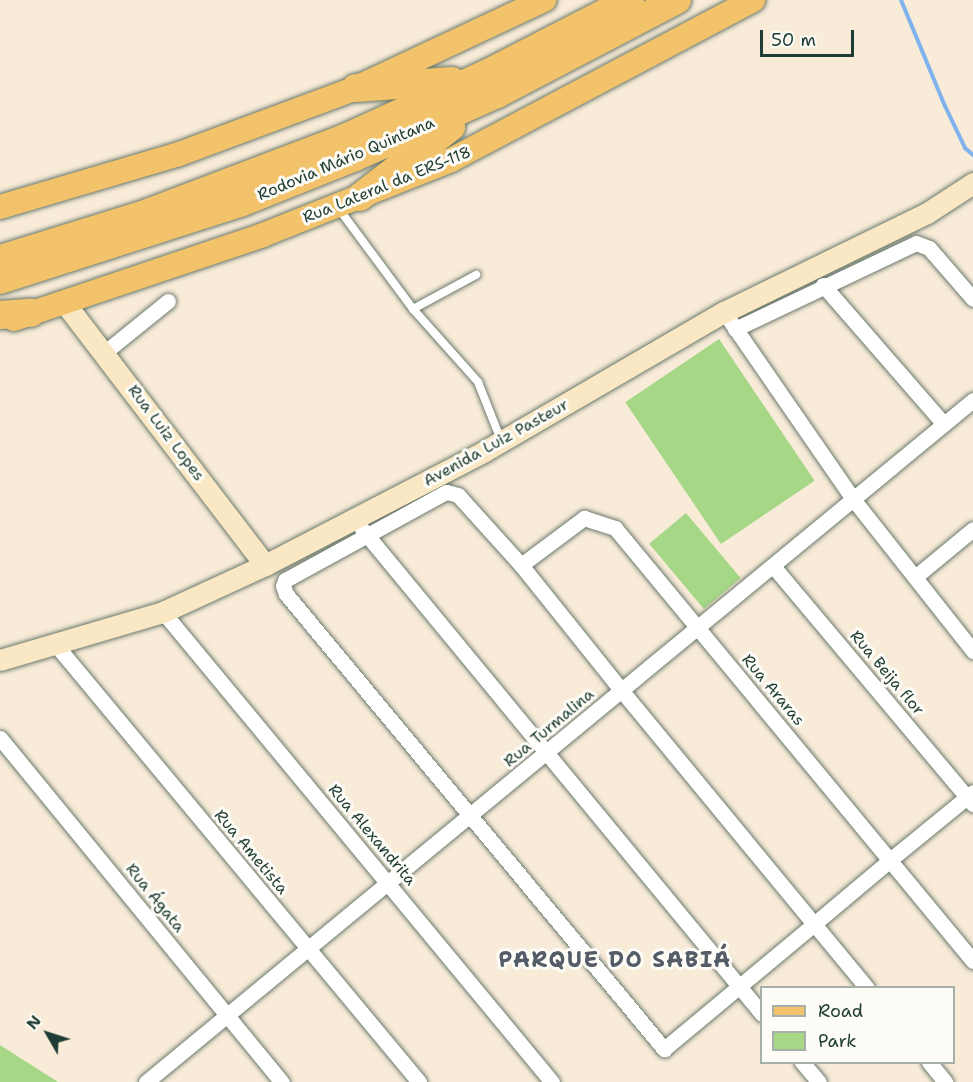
<!DOCTYPE html>
<meta charset="utf-8">
<style>
body{margin:0}
#map{position:relative;width:973px;height:1082px;overflow:hidden;background:#f8ebd8;font-family:"Shantell Sans",sans-serif}
div>[style]{position:absolute}
.green>*{inset:0;background:#a5d787;transform-origin:0 0}
.stream>*{height:4px;margin:-2px;padding:0 2px;transform-origin:2px;border-radius:2px;background:#80b3ed}
.roads{filter:drop-shadow(0 0 2px #6b7a6d) drop-shadow(0 0 2px #6b7a6d)}
.lane>*{height:8px;margin:-4px;padding:0 4px;transform-origin:4px;border-radius:4px;background:#fff}
.street>*{height:15px;margin:-7.5px;padding:0 7.5px;transform-origin:7.5px;border-radius:7.5px;background:#fff}
.secondary>*{height:21px;margin:-10.5px;padding:0 10.5px;transform-origin:10.5px;border-radius:10.5px;background:#fae7c3}
.primary>*{height:24px;margin:-12px;padding:0 12px;transform-origin:12px;border-radius:12px;background:#f2c36a}
.highway>*{height:28px;margin:-14px;padding:0 14px;transform-origin:14px;border-radius:14px;background:#f2c36a}
span{translate:-50% -50%;white-space:nowrap;text-align:center;line-height:1.15;-webkit-text-stroke:6px #fdfcf7;paint-order:stroke}
.street-label{font-size:16px;color:#1f3d34}
.district-label{font-size:22px;color:#545c67;font-weight:700;letter-spacing:1.5px}
.legend{position:absolute;left:760px;top:986px;width:195px;height:78px;box-sizing:border-box;background:#fdfcf7;border:2px solid #a4b0a9;margin:0;padding:8px 10px;list-style:none;font-size:18px;color:#1f3d34}
.legend li{display:flex;align-items:center;gap:12px;height:30px}
.legend b{width:30px;border:2px solid #a4b0a9}
.north{position:absolute;left:18px;top:1004px;width:60px;height:60px;-webkit-text-stroke:4px #fdfcf7;paint-order:stroke;rotate:309deg;font-size:16px;font-weight:700;line-height:24px;text-align:center;color:#1f3d34}
.north::after{content:'';display:block;margin:auto;width:21px;height:27px;background:#1f3d34;clip-path:polygon(50% 0,100% 100%,50% 72%,0 100%)}
.scale{position:absolute;left:760px;top:30px;width:94px;height:27px;box-sizing:border-box;border:3px solid #1f3d34;border-top:0;padding-left:8px;font-size:18px;line-height:21px;white-space:nowrap;color:#1f3d34;-webkit-text-stroke:4px #fdfcf7;paint-order:stroke}
</style>
<div id="map">
<div class="green">
<div style="left:719px;top:339px;width:171px;height:113px;rotate:56deg"></div>
<div style="left:686px;top:513px;width:85px;height:48px;rotate:50deg"></div>
<div style="clip-path:polygon(0 1045px,58px 1082px,0 1082px)"></div>
</div>
<div class="stream">
<div style="left:901px;top:0;width:115px;rotate:67.5deg"></div>
<div style="left:945px;top:106px;width:47px;rotate:64.5deg"></div>
<div style="left:965px;top:148px;width:11px;rotate:41deg"></div>
</div>
<div class="roads">
<div class="lane">
<div style="left:339px;top:209px;width:124px;rotate:53.5deg"></div>
<div style="left:413px;top:309px;width:98px;rotate:48.3deg"></div>
<div style="left:478px;top:382px;width:62px;rotate:68.4deg"></div>
<div style="left:413px;top:309px;width:72px;rotate:-28.4deg"></div>
</div>
<div class="street">
<div style="left:823px;top:285px;width:184px;rotate:49deg"></div>
<div style="left:724px;top:312px;width:227px;rotate:55.4deg"></div>
<div style="left:853px;top:499px;width:194px;rotate:51.7deg"></div>
<div style="left:735px;top:329px;width:200px;rotate:-25.4deg"></div>
<div style="left:916px;top:243px;width:14px;rotate:21deg"></div>
<div style="left:929px;top:248px;width:67px;rotate:49.2deg"></div>
<div style="left:105px;top:352px;width:81px;rotate:-39deg"></div>
<div style="left:362px;top:529px;width:629px;rotate:50.49deg"></div>
<div style="left:521px;top:565px;width:79px;rotate:-36.7deg"></div>
<div style="left:584px;top:518px;width:33px;rotate:18deg"></div>
<div style="left:615px;top:528px;width:562px;rotate:50.42deg"></div>
<div style="left:773px;top:566px;width:311px;rotate:50deg"></div>
<div style="left:915px;top:577px;width:75px;rotate:-39.6deg"></div>
<div style="left:163px;top:612px;width:610px;rotate:50.39deg"></div>
<div style="left:56px;top:645px;width:568px;rotate:50.28deg"></div>
<div style="left:0;top:738px;width:445px;rotate:50.7deg"></div>
<div style="left:867px;top:988px;width:83px;rotate:-129.6deg"></div>
<div style="left:814px;top:924px;width:302px;rotate:-129.5deg"></div>
<div style="left:622px;top:691px;width:161px;rotate:-128.7deg"></div>
<div style="left:521px;top:565px;width:94px;rotate:-132deg"></div>
<div style="left:458px;top:495px;width:12px;rotate:-166deg"></div>
<div style="left:446px;top:492px;width:183px;rotate:151.3deg"></div>
<div style="left:285px;top:580px;width:6px;rotate:108deg"></div>
<div style="left:283px;top:586px;width:9px;rotate:69deg"></div>
<div style="left:286px;top:594px;width:592px;rotate:50.28deg"></div>
<div style="left:664px;top:1049px;width:195px;rotate:-39.8deg"></div>
<div style="left:814px;top:924px;width:99px;rotate:-40.1deg"></div>
<div style="left:890px;top:860px;width:107px;rotate:-39.3deg"></div>
<div style="left:802px;top:1062px;width:26px;rotate:50deg"></div>
<div style="left:929px;top:1062px;width:26px;rotate:51deg"></div>
<div style="left:146px;top:1082px;width:1072px;rotate:-39.51deg"></div>
</div>
<div class="secondary">
<div style="left:64px;top:302px;width:331px;rotate:52.6deg"></div>
<div style="left:0;top:660px;width:170px;rotate:-16.4deg"></div>
<div style="left:163px;top:612px;width:112px;rotate:-24.7deg"></div>
<div style="left:265px;top:565px;width:246px;rotate:-27.4deg"></div>
<div style="left:483px;top:452px;width:279px;rotate:-30.2deg"></div>
<div style="left:724px;top:312px;width:226px;rotate:-26deg"></div>
<div style="left:927px;top:213px;width:55px;rotate:-33.1deg"></div>
</div>
<div class="primary">
<div style="left:0;top:207px;width:187px;rotate:-16.5deg"></div>
<div style="left:179px;top:154px;width:189px;rotate:-20.4deg"></div>
<div style="left:356px;top:88px;width:208px;rotate:-25.1deg"></div>
<div style="left:14px;top:319px;width:263px;rotate:-18.6deg"></div>
<div style="left:263px;top:235px;width:202px;rotate:-21.7deg"></div>
<div style="left:451px;top:160px;width:342px;rotate:-27.9deg"></div>
</div>
<div class="highway">
<div style="left:356px;top:88px;width:96px;rotate:-4.2deg"></div>
<div style="left:360px;top:197px;width:115px;rotate:-37.6deg"></div>
<div style="left:0;top:259px;width:149px;rotate:-17.2deg"></div>
<div style="left:142px;top:215px;width:219px;rotate:-20.8deg"></div>
<div style="left:347px;top:137px;width:153px;rotate:-24.4deg"></div>
<div style="left:486px;top:74px;width:162px;rotate:-27.2deg"></div>
<div style="left:0;top:280px;width:252px;rotate:-17.8deg"></div>
<div style="left:240px;top:203px;width:124px;rotate:-21.8deg"></div>
<div style="left:355px;top:157px;width:155px;rotate:-23.9deg"></div>
<div style="left:497px;top:94px;width:203px;rotate:-27.6deg"></div>
<div style="left:0;top:315px;width:31px;rotate:-4deg"></div>
</div>
</div>
<div class="street-label">
<span style="left:346px;top:159px;rotate:-23deg">Rodovia Mário Quintana</span>
<span style="left:387px;top:185px;rotate:-22deg">Rua Lateral da ERS-118</span>
<span style="left:166px;top:433px;rotate:53deg">Rua Luiz Lopes</span>
<span style="left:496px;top:443px;rotate:-29deg">Avenida Luiz Pasteur</span>
<span style="left:887px;top:673px;rotate:50deg">Rua Beija flor</span>
<span style="left:773px;top:690px;rotate:50deg">Rua Araras</span>
<span style="left:549px;top:728px;rotate:-40deg">Rua Turmalina</span>
<span style="left:372px;top:835px;rotate:50deg">Rua Alexandrita</span>
<span style="left:251px;top:852px;rotate:50deg">Rua Ametista</span>
<span style="left:155px;top:898px;rotate:51deg">Rua Ágata</span>
</div>
<div class="district-label">
<span style="left:615px;top:960px">PARQUE DO SABIÁ</span>
</div>
<ul class="legend">
<li><b style="height:8px;background:#f2c36a"></b>Road</li>
<li><b style="height:16px;background:#a5d787"></b>Park</li>
</ul>
<div class="north">N</div>
<div class="scale">50 m</div>
</div>
